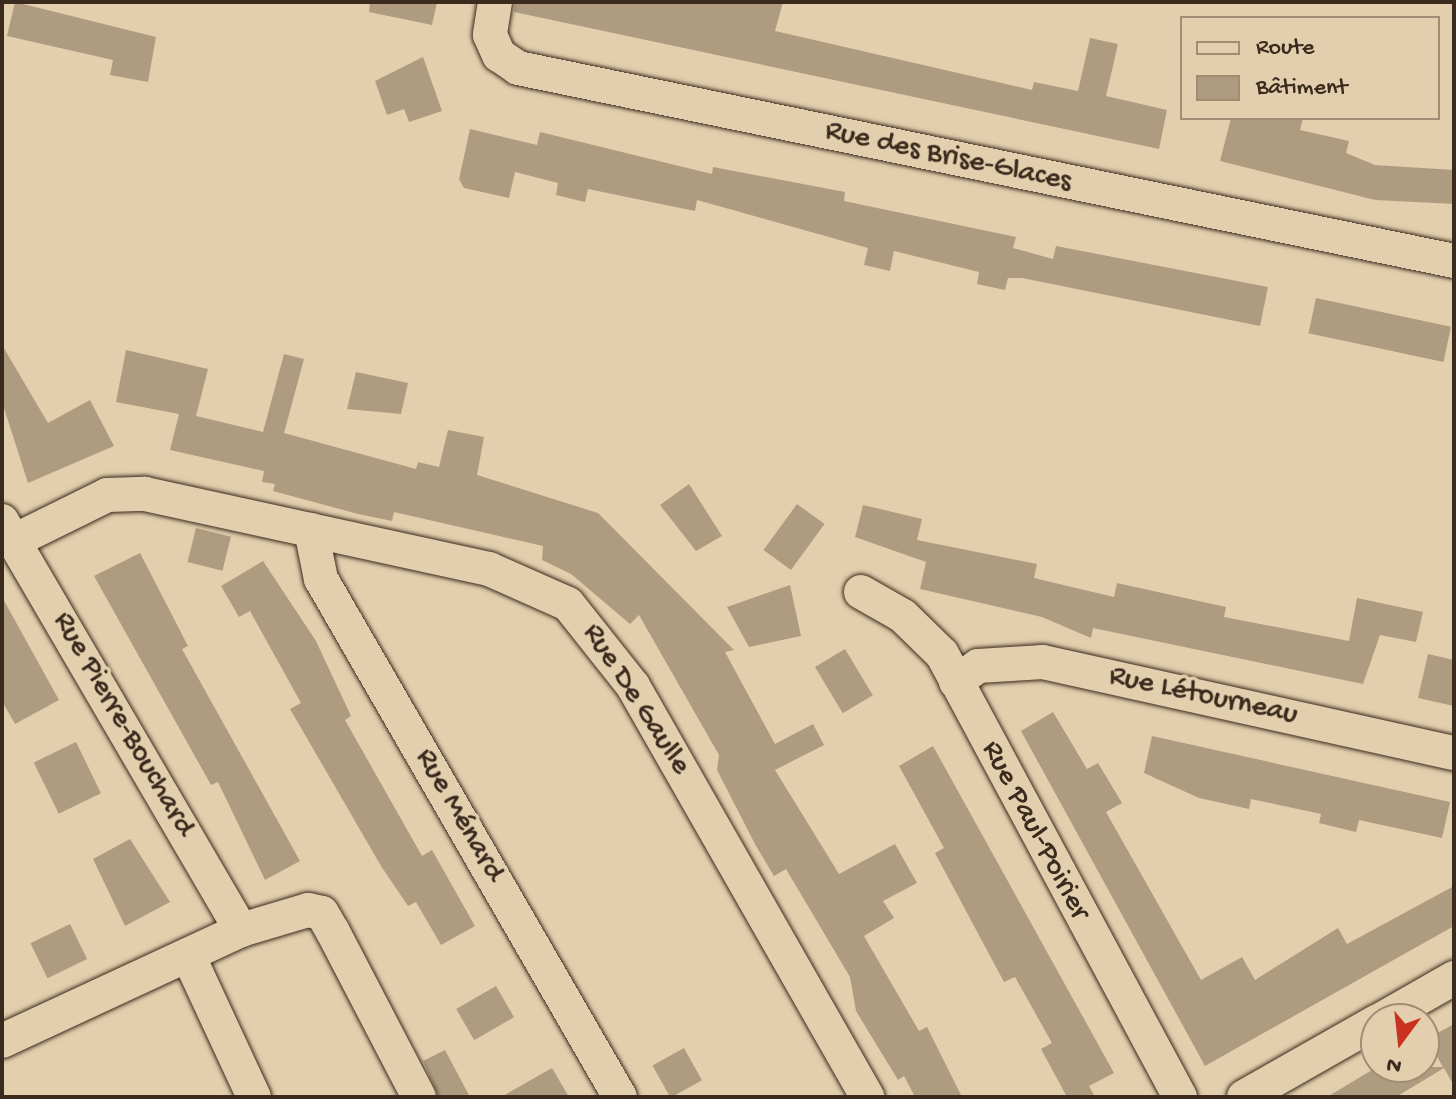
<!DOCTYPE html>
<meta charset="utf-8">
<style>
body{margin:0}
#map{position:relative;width:1456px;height:1099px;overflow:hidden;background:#e3cfad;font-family:"Gochi Hand",sans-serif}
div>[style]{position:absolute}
.building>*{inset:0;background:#af9c80;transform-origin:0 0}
.roads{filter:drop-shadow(0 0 2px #3b2a1e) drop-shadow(0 0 2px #3b2a1e)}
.minor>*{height:34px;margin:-17px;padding:0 17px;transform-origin:17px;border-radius:17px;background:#e3cfad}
span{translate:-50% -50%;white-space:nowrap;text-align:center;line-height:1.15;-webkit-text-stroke:7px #e3cfad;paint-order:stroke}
.street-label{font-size:30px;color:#3b2a1e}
.frame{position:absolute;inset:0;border:4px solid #3b2a1e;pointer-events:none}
.legend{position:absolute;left:1180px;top:16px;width:260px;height:104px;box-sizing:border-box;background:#e3cfad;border:2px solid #a08d74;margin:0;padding:10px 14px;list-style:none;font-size:24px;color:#3b2a1e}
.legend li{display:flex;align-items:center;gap:16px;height:40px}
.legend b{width:40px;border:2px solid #a08d74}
.north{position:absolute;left:1360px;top:1003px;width:80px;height:80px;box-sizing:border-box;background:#e3cfad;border:2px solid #a08d74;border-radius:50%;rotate:195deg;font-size:22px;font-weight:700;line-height:32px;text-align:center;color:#3b2a1e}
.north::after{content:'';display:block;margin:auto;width:28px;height:36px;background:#c8321e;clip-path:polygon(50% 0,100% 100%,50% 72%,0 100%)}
</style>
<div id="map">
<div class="building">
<div style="clip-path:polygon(15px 2px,156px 37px,148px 82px,110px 75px,113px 60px,7px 36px)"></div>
<div style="clip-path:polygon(370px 2px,437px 2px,432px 25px,369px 12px)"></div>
<div style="clip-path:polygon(515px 2px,783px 2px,775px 31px,1032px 90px,1034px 82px,1078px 91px,1090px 38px,1118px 44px,1106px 96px,1167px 110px,1159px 149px,514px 12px)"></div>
<div style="clip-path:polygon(423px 57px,442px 111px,409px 122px,404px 109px,387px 115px,375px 81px)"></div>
<div style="clip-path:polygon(1231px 118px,1303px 118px,1300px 130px,1349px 141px,1346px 153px,1375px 165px,1454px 170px,1454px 204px,1375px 200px,1220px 161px)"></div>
<div style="clip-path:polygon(470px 129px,537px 145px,540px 132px,712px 174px,713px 167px,845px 192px,844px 201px,1016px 237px,1013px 248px,1053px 259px,1056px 246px,1268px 287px,1260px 326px,1022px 278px,1008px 278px,1005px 290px,977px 284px,979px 272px,894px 251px,890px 271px,864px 265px,868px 248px,697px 200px,695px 211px,588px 189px,585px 202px,556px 195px,558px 183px,515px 172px,509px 198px,464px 188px,459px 179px)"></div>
<div style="left:1316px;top:298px;width:138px;height:36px;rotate:12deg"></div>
<div style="clip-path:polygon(2px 345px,48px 423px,90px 400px,114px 446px,28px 483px,2px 402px)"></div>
<div style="clip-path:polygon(126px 350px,208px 369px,196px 416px,263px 432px,284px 354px,304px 359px,284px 433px,416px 469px,418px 462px,439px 467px,448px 430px,484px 437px,477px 475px,598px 513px,734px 650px,725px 652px,775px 744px,813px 724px,824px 745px,775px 770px,839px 874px,895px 844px,917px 883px,883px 901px,894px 918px,864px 936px,919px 1031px,927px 1027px,962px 1097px,915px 1097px,904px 1076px,898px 1080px,856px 1011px,850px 977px,786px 869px,774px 876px,756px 846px,717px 770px,719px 755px,639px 615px,630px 624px,571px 574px,542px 560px,543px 546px,394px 512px,392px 521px,358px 514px,273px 491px,275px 484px,262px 482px,264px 471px,170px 450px,179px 414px,116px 402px)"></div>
<div style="clip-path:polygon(356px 372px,408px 383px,401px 414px,347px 409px)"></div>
<div style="clip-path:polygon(689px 484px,722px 536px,696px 551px,660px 505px)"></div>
<div style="left:797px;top:504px;width:34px;height:57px;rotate:36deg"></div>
<div style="clip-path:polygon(863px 505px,922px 519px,917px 540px,1037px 564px,1034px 578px,1114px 597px,1117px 583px,1226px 607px,1224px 617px,1349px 641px,1357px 598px,1423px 612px,1416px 642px,1380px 635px,1363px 684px,1093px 628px,1091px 638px,1042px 617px,920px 589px,926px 562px,855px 537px)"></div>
<div style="left:196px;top:528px;width:36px;height:35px;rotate:14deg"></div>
<div style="clip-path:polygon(140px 553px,188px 646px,182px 649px,300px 861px,265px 880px,218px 782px,211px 785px,94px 576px)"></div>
<div style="clip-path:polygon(263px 561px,316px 641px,351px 716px,345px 720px,422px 856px,432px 850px,475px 926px,441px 945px,416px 902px,408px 906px,381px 866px,308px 740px,290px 709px,301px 703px,250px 611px,239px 617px,221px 586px)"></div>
<div style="clip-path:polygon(790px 585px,801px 636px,749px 647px,727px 607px)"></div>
<div style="clip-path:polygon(2px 597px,59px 700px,15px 724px,2px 701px)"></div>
<div style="left:845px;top:649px;width:54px;height:35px;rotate:59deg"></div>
<div style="clip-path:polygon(1428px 654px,1454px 660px,1454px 706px,1418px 698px)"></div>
<div style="clip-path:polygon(1053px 712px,1087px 769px,1098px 763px,1122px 803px,1106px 812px,1201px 980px,1242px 957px,1255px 980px,1338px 928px,1347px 944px,1454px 886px,1454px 926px,1205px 1066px,1021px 731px)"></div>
<div style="clip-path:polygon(1152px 736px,1450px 802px,1442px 838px,1359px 820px,1356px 832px,1319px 823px,1321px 814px,1251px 799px,1249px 809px,1199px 798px,1144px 773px)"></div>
<div style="left:76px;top:742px;width:57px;height:47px;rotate:64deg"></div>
<div style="clip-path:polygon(933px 746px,1114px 1073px,1089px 1086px,1095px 1097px,1067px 1097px,1041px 1049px,1052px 1043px,1015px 977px,1004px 982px,935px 853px,944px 848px,899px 766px)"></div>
<div style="clip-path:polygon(130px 839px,170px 902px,125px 926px,93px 859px)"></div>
<div style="left:70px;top:924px;width:39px;height:44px;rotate:64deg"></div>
<div style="left:496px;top:986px;width:36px;height:46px;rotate:60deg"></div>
<div style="clip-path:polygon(1454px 1024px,1454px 1086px,1444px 1068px,1396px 1097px,1327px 1097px,1377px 1067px,1443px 1067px,1427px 1039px)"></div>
<div style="left:684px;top:1048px;width:37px;height:36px;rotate:61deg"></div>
<div style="clip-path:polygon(445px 1050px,470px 1097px,439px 1097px,423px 1061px)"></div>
<div style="clip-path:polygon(552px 1068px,569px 1097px,501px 1097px)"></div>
</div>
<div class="roads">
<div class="minor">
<div style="left:495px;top:2px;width:33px;rotate:99deg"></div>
<div style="left:490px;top:35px;width:22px;rotate:66deg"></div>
<div style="left:499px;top:55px;width:23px;rotate:34deg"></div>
<div style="left:518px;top:68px;width:956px;rotate:11.65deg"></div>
<div style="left:2px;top:521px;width:474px;rotate:59.7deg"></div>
<div style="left:311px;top:530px;width:50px;rotate:78.5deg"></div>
<div style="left:321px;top:579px;width:598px;rotate:60.01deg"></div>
<div style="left:14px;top:541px;width:104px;rotate:-26.3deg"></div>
<div style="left:107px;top:495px;width:38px;rotate:-2deg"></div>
<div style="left:145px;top:494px;width:352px;rotate:12.3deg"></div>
<div style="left:489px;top:569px;width:86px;rotate:23.9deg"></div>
<div style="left:568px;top:604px;width:105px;rotate:51.6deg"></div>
<div style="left:633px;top:686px;width:473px;rotate:60.3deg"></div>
<div style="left:861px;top:592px;width:48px;rotate:29.7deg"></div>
<div style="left:903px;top:616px;width:54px;rotate:44.3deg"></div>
<div style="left:942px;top:654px;width:503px;rotate:61.75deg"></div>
<div style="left:956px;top:682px;width:27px;rotate:-36deg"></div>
<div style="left:978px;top:666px;width:65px;rotate:-3.5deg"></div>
<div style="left:1043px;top:662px;width:421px;rotate:12.5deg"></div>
<div style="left:188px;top:955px;width:157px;rotate:65.1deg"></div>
<div style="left:1382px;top:1019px;width:83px;rotate:-29.7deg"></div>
<div style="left:2px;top:1041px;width:264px;rotate:-24.9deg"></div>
<div style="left:241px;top:930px;width:70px;rotate:-16.6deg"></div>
<div style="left:308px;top:910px;width:14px;rotate:12deg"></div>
<div style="left:322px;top:913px;width:22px;rotate:60deg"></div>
<div style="left:333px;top:932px;width:186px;rotate:62.5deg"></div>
<div style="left:1244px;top:1097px;width:152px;rotate:-29.6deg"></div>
</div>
</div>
<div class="street-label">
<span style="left:948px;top:158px;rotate:12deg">Rue des Brise-Glaces</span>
<span style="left:1203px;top:697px;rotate:12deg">Rue Létourneau</span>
<span style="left:635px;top:700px;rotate:57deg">Rue De Gaulle</span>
<span style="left:122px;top:725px;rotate:60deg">Rue Pierre-Bouchard</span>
<span style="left:458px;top:816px;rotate:60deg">Rue Ménard</span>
<span style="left:1034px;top:831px;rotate:62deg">Rue Paul-Poirier</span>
</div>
<div class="frame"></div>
<ul class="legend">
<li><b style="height:10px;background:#e3cfad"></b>Route</li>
<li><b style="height:22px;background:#af9c80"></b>Bâtiment</li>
</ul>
<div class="north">N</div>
</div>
